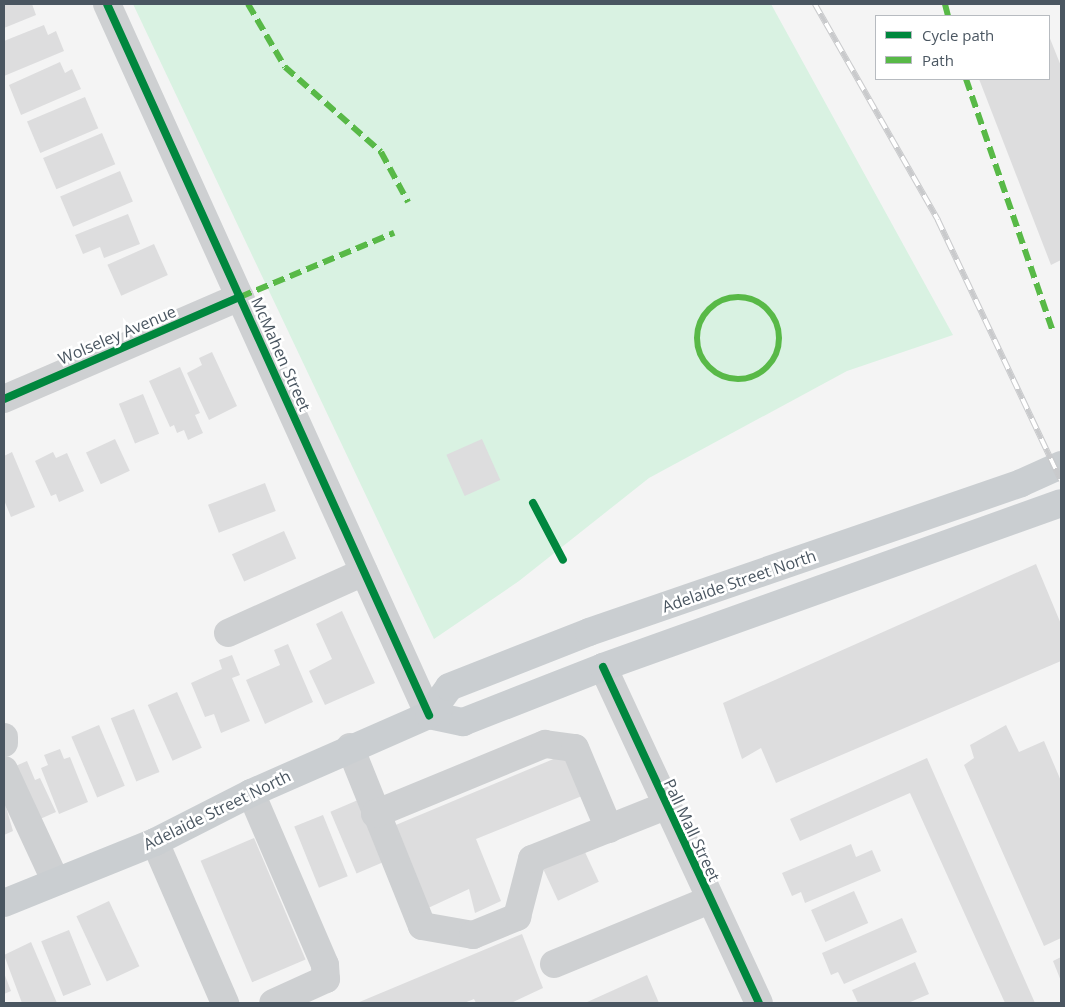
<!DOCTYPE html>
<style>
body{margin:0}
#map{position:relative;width:1065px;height:1007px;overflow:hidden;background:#f4f4f4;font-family:"Open Sans",sans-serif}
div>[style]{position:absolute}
.green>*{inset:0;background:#d9f2e2}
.building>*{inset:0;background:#ddddde;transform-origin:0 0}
.minor>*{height:28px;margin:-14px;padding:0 14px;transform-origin:14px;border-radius:14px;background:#ced0d2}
.major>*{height:28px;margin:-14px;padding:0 14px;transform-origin:14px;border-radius:14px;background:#caced1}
.rail>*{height:5.5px;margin-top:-2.75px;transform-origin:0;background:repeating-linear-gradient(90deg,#fff 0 11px,#c9cacc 0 22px);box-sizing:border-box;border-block:1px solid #c9cacc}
.quiet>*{height:6px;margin-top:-3px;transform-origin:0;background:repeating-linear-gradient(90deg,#58b947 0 12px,transparent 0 18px)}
.quiet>.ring{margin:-3px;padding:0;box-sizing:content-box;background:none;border:6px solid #58b947;border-radius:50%}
.cycleway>*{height:8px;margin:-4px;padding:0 4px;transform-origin:4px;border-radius:4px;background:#00873e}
span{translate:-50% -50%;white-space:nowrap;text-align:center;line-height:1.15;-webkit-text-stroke:5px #fff;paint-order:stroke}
.street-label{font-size:16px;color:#4a5661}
.frame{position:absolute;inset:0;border:5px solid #4a5661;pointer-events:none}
.legend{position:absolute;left:875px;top:15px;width:175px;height:65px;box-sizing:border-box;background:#fff;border:1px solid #b7bbc0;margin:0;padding:6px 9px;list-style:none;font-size:15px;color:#4a5661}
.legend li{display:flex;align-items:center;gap:10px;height:25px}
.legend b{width:25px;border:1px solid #b7bbc0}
</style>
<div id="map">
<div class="green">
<div style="clip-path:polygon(133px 4px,771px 4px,953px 335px,847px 371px,649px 478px,519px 581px,434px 639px)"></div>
</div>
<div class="building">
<div style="clip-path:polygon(4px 4px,32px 4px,36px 15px,4px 28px)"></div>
<div style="clip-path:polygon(44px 25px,48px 35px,56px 31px,64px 51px,4px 76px,4px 41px)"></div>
<div style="clip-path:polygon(1049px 36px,1061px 66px,1061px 260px,1051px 265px,979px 79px,1049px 79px)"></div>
<div style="clip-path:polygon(60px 62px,65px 73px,72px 69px,81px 89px,21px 115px,9px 85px)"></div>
<div style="left:85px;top:97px;width:34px;height:63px;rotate:67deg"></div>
<div style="left:102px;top:133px;width:34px;height:64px;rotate:67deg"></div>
<div style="left:120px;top:171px;width:33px;height:65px;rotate:67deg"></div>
<div style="clip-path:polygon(128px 214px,140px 244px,104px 258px,100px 247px,83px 254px,75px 235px)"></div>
<div style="left:154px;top:244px;width:34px;height:51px;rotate:66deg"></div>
<div style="clip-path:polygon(212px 352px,237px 406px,209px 420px,187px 373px,202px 365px,199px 358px)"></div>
<div style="clip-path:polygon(180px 367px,200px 413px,195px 415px,203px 433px,188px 440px,184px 430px,177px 433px,174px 425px,170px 427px,149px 381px)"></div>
<div style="left:143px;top:394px;width:43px;height:26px;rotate:68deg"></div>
<div style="left:115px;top:439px;width:35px;height:32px;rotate:65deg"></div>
<div style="left:482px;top:439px;width:45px;height:39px;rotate:66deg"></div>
<div style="clip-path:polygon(12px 452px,35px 507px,11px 517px,4px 500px,4px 456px)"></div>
<div style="clip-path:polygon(53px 452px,56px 458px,67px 453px,84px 491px,59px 502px,56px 494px,51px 496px,35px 461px)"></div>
<div style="left:265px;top:483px;width:30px;height:61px;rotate:69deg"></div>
<div style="left:284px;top:531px;width:30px;height:57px;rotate:66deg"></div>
<div style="clip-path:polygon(1036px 564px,1061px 624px,1061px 661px,776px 783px,761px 748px,742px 759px,723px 703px)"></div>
<div style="clip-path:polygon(342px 611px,375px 683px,325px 705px,309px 671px,332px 659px,316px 624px)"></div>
<div style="clip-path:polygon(288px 644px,313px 702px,265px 724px,246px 680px,280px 665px,274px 650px)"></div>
<div style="clip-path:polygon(232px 655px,240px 675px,232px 678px,250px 721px,221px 733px,214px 714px,205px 717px,191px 683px,222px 669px,219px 660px)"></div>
<div style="left:177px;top:692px;width:61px;height:32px;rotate:66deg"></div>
<div style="left:134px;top:709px;width:68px;height:25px;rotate:68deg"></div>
<div style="left:99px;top:725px;width:66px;height:30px;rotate:67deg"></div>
<div style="clip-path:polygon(1006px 725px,1019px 752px,1044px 741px,1061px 781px,1061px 938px,1044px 946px,964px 765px,974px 758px,970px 745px)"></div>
<div style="clip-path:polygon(60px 749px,64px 759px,70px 757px,88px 802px,59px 814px,41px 768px,48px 765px,44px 755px)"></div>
<div style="clip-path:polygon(563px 755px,582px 796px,476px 839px,501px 901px,475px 913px,469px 889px,426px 909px,391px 827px)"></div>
<div style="clip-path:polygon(927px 758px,1035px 1003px,1005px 1003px,910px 793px,800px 841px,790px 819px)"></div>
<div style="clip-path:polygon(27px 761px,35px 780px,40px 778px,56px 812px,31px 823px,11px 768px)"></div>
<div style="clip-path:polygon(4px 800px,13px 831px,4px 835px)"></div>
<div style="left:358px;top:800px;width:67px;height:30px;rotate:67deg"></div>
<div style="left:323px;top:815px;width:66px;height:31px;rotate:68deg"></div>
<div style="left:254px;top:838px;width:132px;height:58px;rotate:67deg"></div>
<div style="clip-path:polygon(851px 844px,856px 857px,872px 850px,881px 871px,805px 903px,801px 892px,792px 896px,782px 873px)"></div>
<div style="left:584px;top:850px;width:35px;height:45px;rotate:65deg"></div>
<div style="left:854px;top:891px;width:35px;height:47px;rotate:66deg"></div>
<div style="left:109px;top:901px;width:72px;height:36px;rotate:65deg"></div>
<div style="clip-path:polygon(902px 918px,917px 952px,844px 984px,838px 972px,831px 975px,822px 953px)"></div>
<div style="left:69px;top:930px;width:59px;height:30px;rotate:68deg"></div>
<div style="clip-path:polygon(522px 934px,543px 988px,511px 1003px,476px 1003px,474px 999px,464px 1003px,357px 1003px)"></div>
<div style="clip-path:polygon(31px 942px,57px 1003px,22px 1003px,4px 955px)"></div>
<div style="clip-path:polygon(1061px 957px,1061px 981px,1053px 961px)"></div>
<div style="clip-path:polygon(915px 962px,929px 994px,908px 1003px,858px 1003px,852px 990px)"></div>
<div style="clip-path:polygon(4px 973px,11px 991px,4px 994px)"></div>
<div style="clip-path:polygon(647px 975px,659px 1003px,585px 1003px)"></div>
</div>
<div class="minor">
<div style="left:107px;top:4px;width:781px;rotate:65.64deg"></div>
<div style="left:4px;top:399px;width:257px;rotate:-23.4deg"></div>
<div style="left:228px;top:633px;width:149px;rotate:-24.2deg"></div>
<div style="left:603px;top:667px;width:370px;rotate:65.1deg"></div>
<div style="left:4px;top:737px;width:6px;rotate:90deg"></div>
<div style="left:350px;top:747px;width:193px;rotate:68.1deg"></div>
<div style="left:422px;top:926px;width:52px;rotate:10deg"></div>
<div style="left:473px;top:935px;width:48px;rotate:-22.2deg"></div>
<div style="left:517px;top:917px;width:60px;rotate:-75.5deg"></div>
<div style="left:532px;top:859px;width:143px;rotate:-21.7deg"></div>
<div style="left:4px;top:770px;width:123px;rotate:65.1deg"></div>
<div style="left:251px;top:793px;width:187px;rotate:66.7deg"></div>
<div style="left:325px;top:965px;width:14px;rotate:86deg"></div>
<div style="left:326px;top:979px;width:58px;rotate:155.6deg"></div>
<div style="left:375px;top:814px;width:184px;rotate:-22.4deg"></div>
<div style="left:545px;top:744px;width:30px;rotate:8deg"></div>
<div style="left:575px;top:748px;width:88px;rotate:67.2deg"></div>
<div style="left:155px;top:842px;width:176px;rotate:66.5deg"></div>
<div style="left:554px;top:964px;width:168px;rotate:-22.4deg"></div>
</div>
<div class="major">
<div style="left:429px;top:715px;width:35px;rotate:12deg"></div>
<div style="left:463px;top:722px;width:150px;rotate:-21.4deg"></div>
<div style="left:603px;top:667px;width:486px;rotate:-19.7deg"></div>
<div style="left:4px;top:903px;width:163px;rotate:-22deg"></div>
<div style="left:155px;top:842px;width:108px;rotate:-27deg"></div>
<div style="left:251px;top:793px;width:194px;rotate:-23.7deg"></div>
<div style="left:429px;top:715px;width:34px;rotate:-54deg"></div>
<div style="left:449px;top:687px;width:150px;rotate:-21.4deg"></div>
<div style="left:589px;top:632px;width:457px;rotate:-19deg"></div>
<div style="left:1021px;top:483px;width:44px;rotate:-24.2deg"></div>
</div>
<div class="rail">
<div style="left:815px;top:4px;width:249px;rotate:60.3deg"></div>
<div style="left:938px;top:220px;width:288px;rotate:64.7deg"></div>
</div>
<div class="quiet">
<div style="left:248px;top:4px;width:73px;rotate:59.6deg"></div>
<div style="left:285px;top:67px;width:128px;rotate:41.5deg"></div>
<div style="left:381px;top:152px;width:57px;rotate:61.6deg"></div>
<div style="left:945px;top:4px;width:12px;rotate:76deg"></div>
<div style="left:966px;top:79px;width:268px;rotate:71deg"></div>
<div style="left:240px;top:297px;width:167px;rotate:-22.6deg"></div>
<div class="ring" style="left:697px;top:297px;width:76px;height:76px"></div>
</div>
<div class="cycleway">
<div style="left:107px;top:4px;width:781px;rotate:65.64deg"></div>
<div style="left:4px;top:399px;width:257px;rotate:-23.4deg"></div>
<div style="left:533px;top:503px;width:64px;rotate:62.2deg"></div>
<div style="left:603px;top:667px;width:370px;rotate:65.1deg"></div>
</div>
<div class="street-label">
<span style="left:117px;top:335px;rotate:-23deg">Wolseley Avenue</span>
<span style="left:281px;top:354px;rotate:66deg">McMahen Street</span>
<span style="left:739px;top:581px;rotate:-19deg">Adelaide Street North</span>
<span style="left:217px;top:810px;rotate:-26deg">Adelaide Street North</span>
<span style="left:692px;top:830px;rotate:65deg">Pall Mall Street</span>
</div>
<div class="frame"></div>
<ul class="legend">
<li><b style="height:6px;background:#00873e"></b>Cycle path</li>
<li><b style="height:6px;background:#58b947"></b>Path</li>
</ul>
</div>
